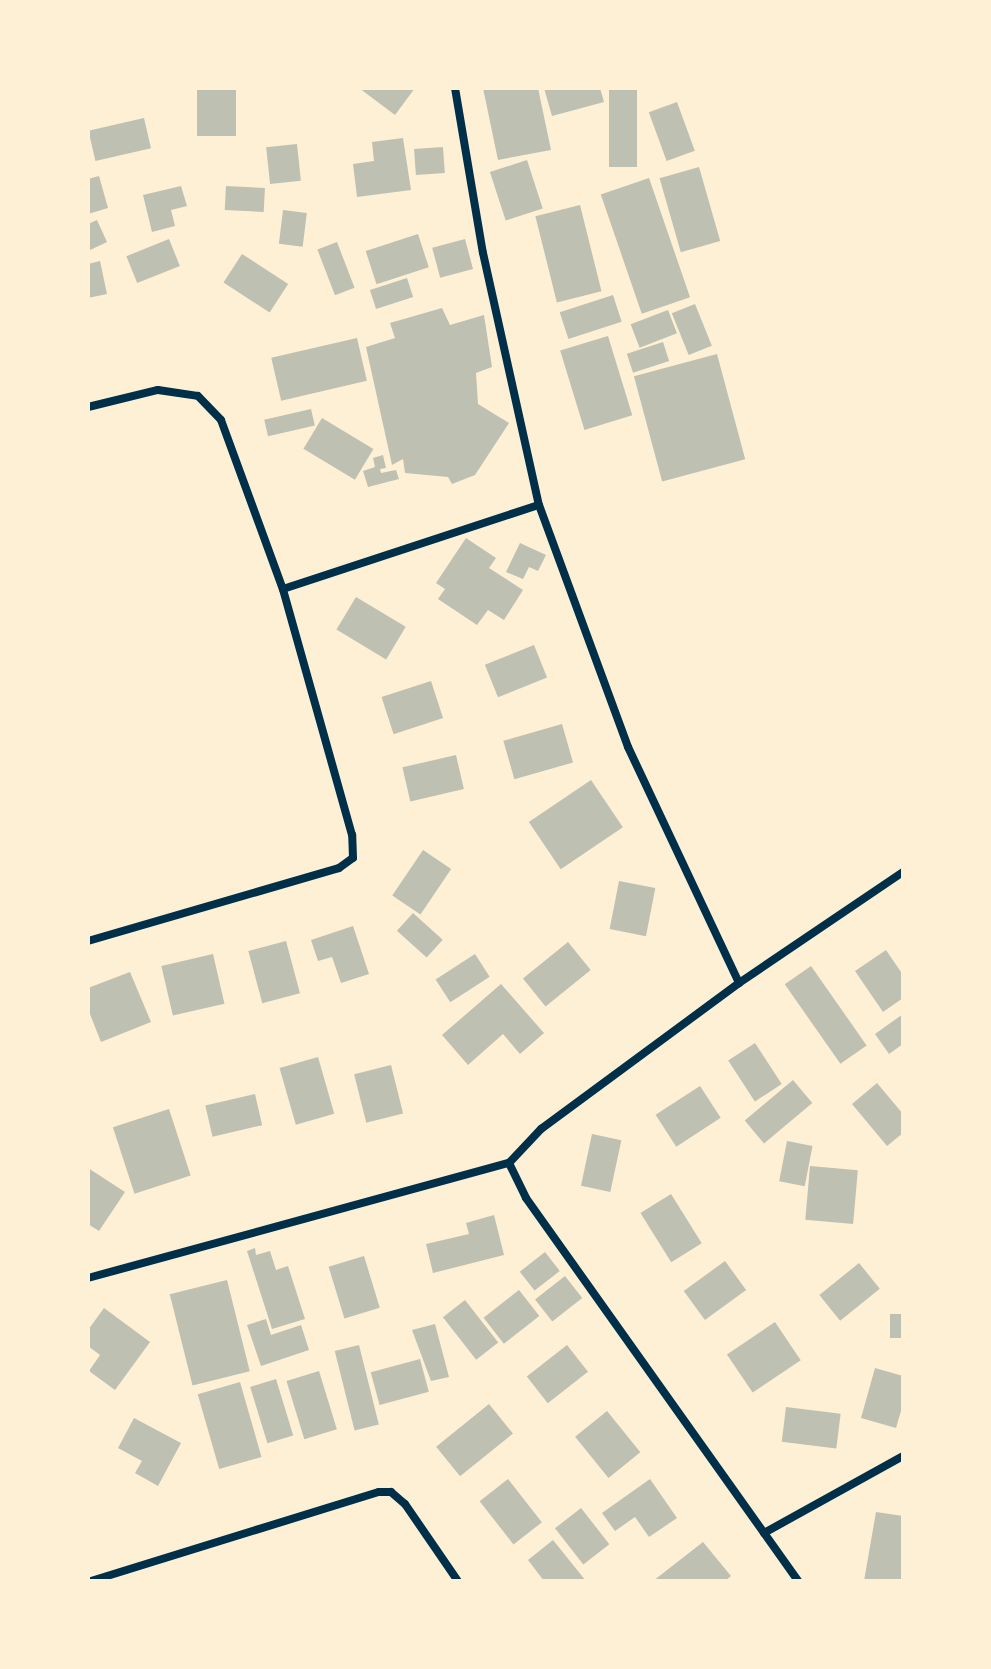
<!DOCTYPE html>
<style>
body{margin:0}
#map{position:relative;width:991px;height:1669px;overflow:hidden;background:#fdf0d5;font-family:Overpass,sans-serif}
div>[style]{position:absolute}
.building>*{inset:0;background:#bec0b2;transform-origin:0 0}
.minor>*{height:8px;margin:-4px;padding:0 4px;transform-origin:4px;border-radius:4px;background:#003049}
span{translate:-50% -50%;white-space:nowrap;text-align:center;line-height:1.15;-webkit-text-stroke:8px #fdf0d5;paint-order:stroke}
.frame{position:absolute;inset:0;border:90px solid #fdf0d5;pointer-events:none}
</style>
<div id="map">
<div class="building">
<div style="left:197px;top:88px;width:39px;height:48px"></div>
<div style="clip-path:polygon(359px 88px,415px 88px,395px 115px)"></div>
<div style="clip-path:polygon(483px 88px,538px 88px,551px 150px,498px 160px)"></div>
<div style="clip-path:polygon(544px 88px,600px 88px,604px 102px,552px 116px)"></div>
<div style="left:609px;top:88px;width:28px;height:79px"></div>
<div style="left:677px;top:102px;width:52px;height:30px;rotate:70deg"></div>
<div style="left:144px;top:118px;width:31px;height:57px;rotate:77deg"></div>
<div style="clip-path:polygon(403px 138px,411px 190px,357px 197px,353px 164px,374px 161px,372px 142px)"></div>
<div style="left:297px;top:144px;width:37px;height:31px;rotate:84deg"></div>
<div style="left:443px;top:147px;width:26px;height:29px;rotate:86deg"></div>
<div style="left:527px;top:160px;width:51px;height:39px;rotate:72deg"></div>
<div style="left:699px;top:167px;width:77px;height:41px;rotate:74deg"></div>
<div style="clip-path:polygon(99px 176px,108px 208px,88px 214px,88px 179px)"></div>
<div style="left:649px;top:178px;width:126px;height:51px;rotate:71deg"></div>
<div style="clip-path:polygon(181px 186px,187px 206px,171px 210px,175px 226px,152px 232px,143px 195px)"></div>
<div style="left:226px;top:186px;width:39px;height:24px;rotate:3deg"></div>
<div style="left:580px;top:205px;width:89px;height:46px;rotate:76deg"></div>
<div style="left:283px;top:210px;width:24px;height:34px;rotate:7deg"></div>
<div style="clip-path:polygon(97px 220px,107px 242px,88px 251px,88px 224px)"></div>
<div style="left:418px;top:234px;width:35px;height:55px;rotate:72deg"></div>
<div style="left:169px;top:239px;width:29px;height:46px;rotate:68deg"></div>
<div style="left:465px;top:239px;width:31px;height:34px;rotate:75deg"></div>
<div style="left:337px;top:242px;width:49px;height:21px;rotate:69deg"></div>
<div style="left:242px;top:254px;width:55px;height:34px;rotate:33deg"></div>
<div style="clip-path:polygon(100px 261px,107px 294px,88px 298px,88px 264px)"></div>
<div style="left:407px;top:278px;width:20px;height:39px;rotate:72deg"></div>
<div style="left:613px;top:295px;width:28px;height:56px;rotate:72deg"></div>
<div style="left:695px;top:304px;width:45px;height:25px;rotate:68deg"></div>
<div style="clip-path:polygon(442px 308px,450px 325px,484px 315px,492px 367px,476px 373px,478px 404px,509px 423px,475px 475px,452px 484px,448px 477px,405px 473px,403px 459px,392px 465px,366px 347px,395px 338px,390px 323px)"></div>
<div style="left:668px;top:310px;width:25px;height:40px;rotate:69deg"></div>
<div style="left:608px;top:336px;width:83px;height:50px;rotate:73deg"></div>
<div style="left:357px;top:338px;width:44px;height:88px;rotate:77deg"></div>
<div style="left:663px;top:342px;width:20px;height:38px;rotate:72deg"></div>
<div style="left:717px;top:354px;width:109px;height:86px;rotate:75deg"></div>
<div style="left:311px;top:409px;width:17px;height:48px;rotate:77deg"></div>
<div style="left:322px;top:418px;width:60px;height:36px;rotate:31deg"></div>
<div style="clip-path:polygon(383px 455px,386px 468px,380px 469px,381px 473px,396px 470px,399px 479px,368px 487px,363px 471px,375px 467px,373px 458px)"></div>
<div style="clip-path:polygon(466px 538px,496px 558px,489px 568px,523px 590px,504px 620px,488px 610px,477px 625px,438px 599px,445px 589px,436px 583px)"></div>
<div style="clip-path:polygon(520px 543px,546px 555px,538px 571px,529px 567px,523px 579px,506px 572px)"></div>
<div style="left:356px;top:597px;width:58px;height:38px;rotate:31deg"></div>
<div style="left:534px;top:645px;width:35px;height:53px;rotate:68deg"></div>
<div style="left:431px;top:681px;width:39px;height:52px;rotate:72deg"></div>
<div style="left:562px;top:724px;width:40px;height:61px;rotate:74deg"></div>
<div style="left:456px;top:755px;width:35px;height:55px;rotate:77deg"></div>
<div style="left:591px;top:780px;width:57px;height:75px;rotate:56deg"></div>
<div style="left:423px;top:850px;width:34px;height:55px;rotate:34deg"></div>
<div style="left:619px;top:881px;width:37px;height:49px;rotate:11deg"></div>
<div style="left:413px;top:913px;width:40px;height:24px;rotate:42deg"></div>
<div style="clip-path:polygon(353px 926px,369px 974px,341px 983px,332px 957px,318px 961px,311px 940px)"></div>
<div style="left:286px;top:941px;width:54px;height:39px;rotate:75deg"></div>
<div style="left:568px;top:942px;width:36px;height:58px;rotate:51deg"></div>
<div style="clip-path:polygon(886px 950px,903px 975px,903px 998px,883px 1012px,855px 971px)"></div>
<div style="left:213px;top:954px;width:51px;height:53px;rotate:77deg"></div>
<div style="left:475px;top:954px;width:27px;height:47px;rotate:57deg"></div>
<div style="left:811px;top:966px;width:97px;height:32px;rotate:55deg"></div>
<div style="clip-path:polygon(130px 972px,151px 1022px,101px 1042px,88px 1009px,88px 988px)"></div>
<div style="clip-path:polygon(501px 984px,544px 1033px,520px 1054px,503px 1034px,468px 1065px,442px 1035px)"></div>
<div style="clip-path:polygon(903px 1014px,903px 1044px,889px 1054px,875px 1034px)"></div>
<div style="left:755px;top:1043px;width:49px;height:32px;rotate:57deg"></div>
<div style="left:318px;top:1057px;width:59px;height:40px;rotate:74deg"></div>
<div style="left:391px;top:1065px;width:50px;height:38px;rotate:76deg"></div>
<div style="left:793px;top:1080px;width:30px;height:63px;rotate:50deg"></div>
<div style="clip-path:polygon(877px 1083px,903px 1114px,903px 1133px,887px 1146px,852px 1104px)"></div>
<div style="left:700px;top:1086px;width:38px;height:53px;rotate:57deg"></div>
<div style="left:255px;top:1094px;width:32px;height:51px;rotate:77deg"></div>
<div style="left:169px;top:1109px;width:70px;height:59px;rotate:72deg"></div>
<div style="left:592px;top:1134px;width:30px;height:53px;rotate:12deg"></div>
<div style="left:787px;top:1141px;width:26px;height:41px;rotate:11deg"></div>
<div style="left:810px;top:1166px;width:48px;height:54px;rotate:5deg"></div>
<div style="clip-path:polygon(88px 1168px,125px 1192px,99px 1231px,88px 1224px)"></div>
<div style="left:671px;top:1194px;width:58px;height:36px;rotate:58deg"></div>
<div style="clip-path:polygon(494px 1215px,504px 1255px,433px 1273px,426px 1244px,469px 1234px,466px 1223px)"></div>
<div style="clip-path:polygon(255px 1248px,256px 1255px,270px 1251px,276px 1270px,288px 1266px,305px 1319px,272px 1329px,247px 1251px)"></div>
<div style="left:545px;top:1252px;width:24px;height:32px;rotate:52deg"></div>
<div style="left:364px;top:1256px;width:54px;height:37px;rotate:73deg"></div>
<div style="left:725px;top:1261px;width:36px;height:51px;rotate:54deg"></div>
<div style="left:859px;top:1263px;width:33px;height:51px;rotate:51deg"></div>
<div style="left:565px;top:1276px;width:28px;height:38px;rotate:52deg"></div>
<div style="left:227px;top:1280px;width:94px;height:59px;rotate:76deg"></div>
<div style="left:519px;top:1290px;width:33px;height:45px;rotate:52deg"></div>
<div style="left:465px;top:1300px;width:54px;height:28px;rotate:52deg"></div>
<div style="clip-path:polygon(104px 1308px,150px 1342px,115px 1390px,89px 1371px,100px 1355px,88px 1346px,88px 1330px)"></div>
<div style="left:903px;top:1314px;width:24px;height:13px;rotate:90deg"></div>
<div style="clip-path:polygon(266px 1319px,271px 1335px,301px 1325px,309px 1350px,261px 1366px,247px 1325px)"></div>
<div style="left:775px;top:1322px;width:46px;height:58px;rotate:56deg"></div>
<div style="clip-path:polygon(435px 1324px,449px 1377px,431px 1381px,412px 1330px)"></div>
<div style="left:359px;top:1345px;width:82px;height:25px;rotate:76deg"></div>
<div style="left:567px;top:1345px;width:34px;height:51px;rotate:52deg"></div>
<div style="left:420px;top:1359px;width:34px;height:51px;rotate:75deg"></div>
<div style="clip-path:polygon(875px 1368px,903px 1376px,903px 1404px,896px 1428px,861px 1418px)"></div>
<div style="left:319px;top:1371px;width:61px;height:34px;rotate:73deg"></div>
<div style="left:276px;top:1379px;width:59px;height:27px;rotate:73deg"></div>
<div style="left:240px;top:1382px;width:78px;height:44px;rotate:74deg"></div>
<div style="left:489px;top:1404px;width:38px;height:68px;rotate:51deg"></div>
<div style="left:786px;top:1407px;width:55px;height:35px;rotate:7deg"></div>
<div style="left:607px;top:1411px;width:53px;height:41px;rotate:51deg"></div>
<div style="clip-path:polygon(134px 1418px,181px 1443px,158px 1486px,135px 1473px,142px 1461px,118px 1448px)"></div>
<div style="left:508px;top:1479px;width:55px;height:36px;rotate:52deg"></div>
<div style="clip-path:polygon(650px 1479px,677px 1518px,649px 1537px,635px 1517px,615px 1531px,602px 1513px)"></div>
<div style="left:581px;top:1508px;width:46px;height:33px;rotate:52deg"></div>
<div style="clip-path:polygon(876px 1512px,903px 1516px,903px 1581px,864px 1581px)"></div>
<div style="clip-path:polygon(553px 1540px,586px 1581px,544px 1581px,528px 1560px)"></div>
<div style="clip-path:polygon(703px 1542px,731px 1576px,725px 1581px,653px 1581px)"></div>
</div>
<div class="minor">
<div style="left:455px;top:88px;width:167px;rotate:80.4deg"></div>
<div style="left:483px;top:253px;width:258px;rotate:77.5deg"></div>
<div style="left:539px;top:505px;width:258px;rotate:69.8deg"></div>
<div style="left:628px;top:747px;width:261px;rotate:64.8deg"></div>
<div style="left:88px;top:407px;width:72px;rotate:-13.7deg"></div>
<div style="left:158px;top:390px;width:40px;rotate:8.5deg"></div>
<div style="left:198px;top:396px;width:33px;rotate:46deg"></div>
<div style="left:221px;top:420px;width:180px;rotate:69.9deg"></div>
<div style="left:283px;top:589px;width:269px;rotate:-18.2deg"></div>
<div style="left:88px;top:941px;width:261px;rotate:-16.2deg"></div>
<div style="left:339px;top:868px;width:17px;rotate:-36deg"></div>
<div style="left:353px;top:858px;width:23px;rotate:-92deg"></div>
<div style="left:352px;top:835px;width:255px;rotate:-105.7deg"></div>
<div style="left:509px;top:1163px;width:47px;rotate:-46.7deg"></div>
<div style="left:541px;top:1129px;width:246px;rotate:-36.4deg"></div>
<div style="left:739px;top:983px;width:198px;rotate:-34.1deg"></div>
<div style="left:88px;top:1278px;width:436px;rotate:-15.3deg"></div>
<div style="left:509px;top:1163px;width:39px;rotate:64deg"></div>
<div style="left:526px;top:1198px;width:470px;rotate:54.6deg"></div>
<div style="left:764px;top:1533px;width:159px;rotate:-29deg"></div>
<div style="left:91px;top:1581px;width:301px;rotate:-17.2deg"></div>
<div style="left:379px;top:1492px;width:12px"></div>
<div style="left:391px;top:1492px;width:18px;rotate:41deg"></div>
<div style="left:405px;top:1504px;width:93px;rotate:55.5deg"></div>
</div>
<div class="frame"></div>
</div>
